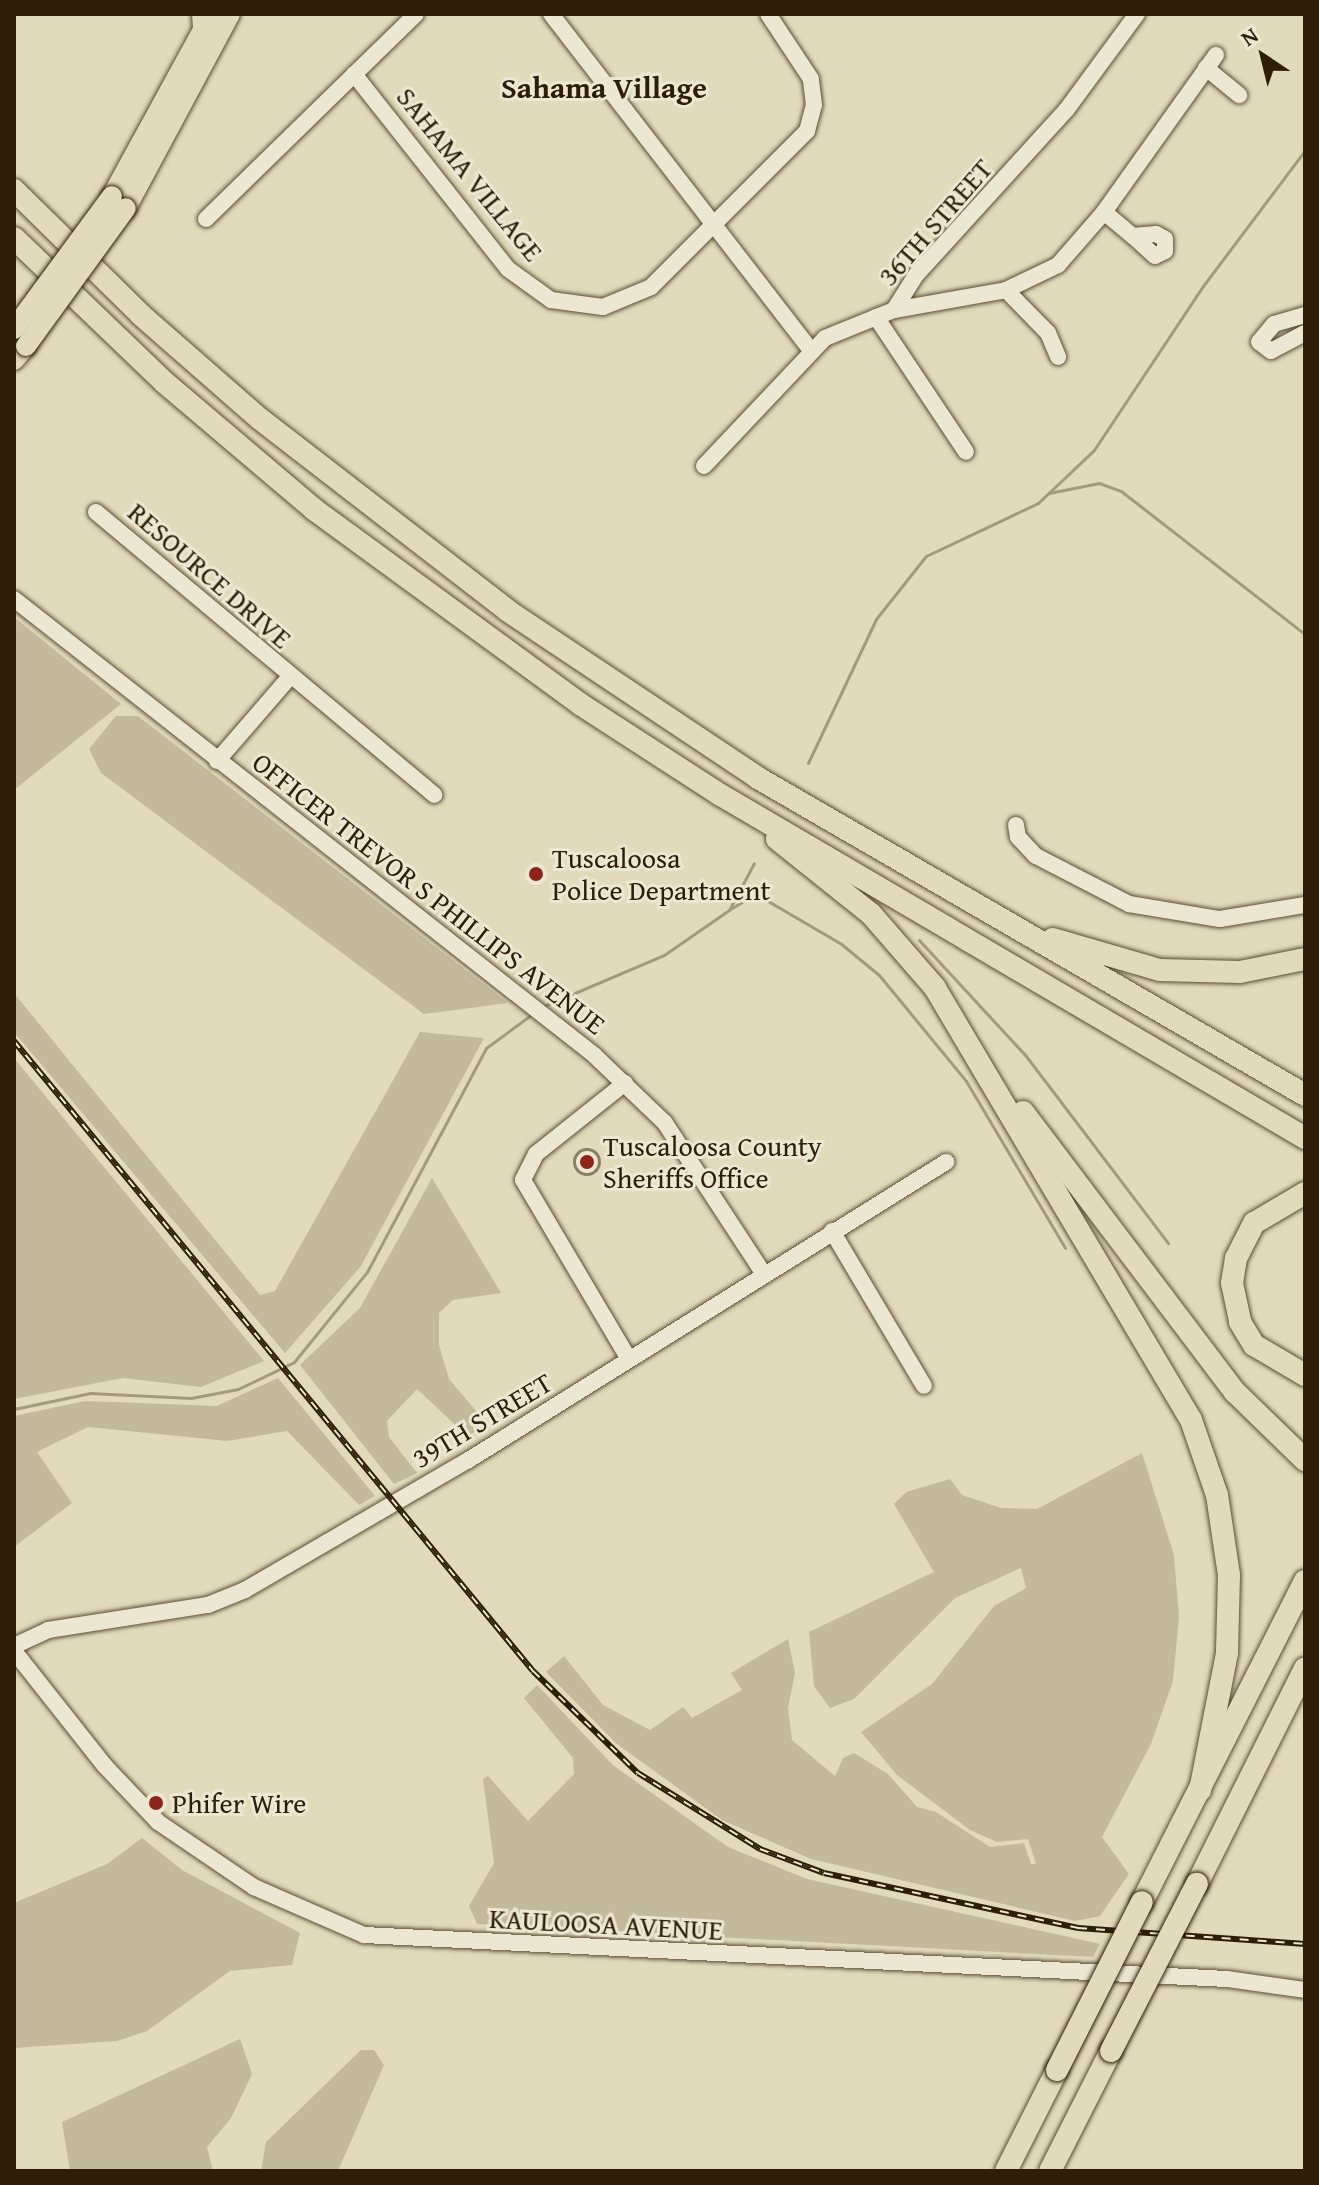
<!DOCTYPE html>
<style>
body{margin:0}
#map{position:relative;width:1319px;height:2185px;overflow:hidden;background:#e1dabb;font-family:"Gentium Book Plus",serif}
div>[style]{position:absolute}
.green>*{inset:0;background:#c3ba9c}
.stream>*{height:3px;margin:-1.5px;padding:0 1.5px;transform-origin:1.5px;border-radius:1.5px;background:#a49a7e}
.building>*{inset:0;background:#8b8065}
.round{border-radius:50%}
.roads{filter:drop-shadow(0 0 2px #5b4d34) drop-shadow(0 0 2px #5b4d34)}
.minor>*{height:16px;margin:-8px;padding:0 8px;transform-origin:8px;border-radius:8px;background:#ece7d3}
.major>*{height:20px;margin:-10px;padding:0 10px;transform-origin:10px;border-radius:10px;background:#e1dabb}
.highway>*{height:22px;margin:-11px;padding:0 11px;transform-origin:11px;border-radius:11px;background:#e1dabb}
.rail>*{height:6px;margin-top:-3px;transform-origin:0;background:repeating-linear-gradient(90deg,#ece7d3 0 9px,#2e1e07 0 18px);box-sizing:border-box;border-block:2px solid #2e1e07}
.bridges{filter:drop-shadow(0 0 2px #2e1e07) drop-shadow(0 0 2px #2e1e07)}
.major-bridge>*{height:20px;margin:-10px;padding:0 10px;transform-origin:10px;border-radius:10px;background:#e1dabb}
.highway-bridge>*{height:22px;margin:-11px;padding:0 11px;transform-origin:11px;border-radius:11px;background:#e1dabb}
.dots>*{width:22px;height:22px;translate:-50% -50%;box-sizing:border-box;border:4px solid #ece7d3;border-radius:50%}
span{translate:-50% -50%;white-space:nowrap;text-align:center;line-height:1.15;-webkit-text-stroke:6px #ece7d3;paint-order:stroke}
.street-label{font-size:28px;color:#2e1e07}
.poi-label{font-size:28px;color:#2e1e07}
.left{translate:0 -50%;text-align:left}
.neighbourhood-label{font-size:30px;color:#2e1e07;font-weight:700}
.frame{position:absolute;inset:0;border:16px solid #2e1e07;pointer-events:none}
.north{position:absolute;left:1223px;top:16px;width:80px;height:80px;-webkit-text-stroke:6px #ece7d3;paint-order:stroke;rotate:325deg;font-size:22px;font-weight:700;line-height:32px;text-align:center;color:#2e1e07}
.north::after{content:'';display:block;margin:auto;width:28px;height:36px;background:#2e1e07;clip-path:polygon(50% 0,100% 100%,50% 72%,0 100%)}
</style>
<div id="map">
<div class="green">
<div style="clip-path:polygon(14px 617px,121px 704px,14px 790px)"></div>
<div style="clip-path:polygon(116px 716px,138px 716px,508px 1003px,424px 1014px,101px 773px,89px 749px)"></div>
<div style="clip-path:polygon(14px 993px,260px 1295px,275px 1291px,420px 1032px,484px 1038px,361px 1266px,285px 1353px,14px 1032px)"></div>
<div style="clip-path:polygon(14px 1058px,264px 1361px,201px 1387px,123px 1378px,14px 1399px)"></div>
<div style="clip-path:polygon(432px 1178px,501px 1293px,453px 1300px,439px 1313px,439px 1345px,449px 1379px,488px 1425px,467px 1436px,417px 1389px,387px 1421px,389px 1437px,417px 1473px,394px 1484px,300px 1365px,360px 1308px)"></div>
<div style="clip-path:polygon(278px 1378px,375px 1496px,359px 1505px,287px 1431px,227px 1441px,88px 1427px,37px 1452px,72px 1503px,14px 1547px,14px 1416px,85px 1401px,217px 1406px)"></div>
<div style="clip-path:polygon(1142px 1453px,1174px 1555px,1179px 1617px,1173px 1681px,1151px 1744px,1102px 1837px,1129px 1874px,1100px 1916px,1075px 1921px,811px 1859px,722px 1820px,617px 1744px,546px 1672px,564px 1656px,603px 1705px,650px 1730px,683px 1707px,692px 1718px,742px 1690px,731px 1673px,788px 1639px,795px 1673px,788px 1708px,792px 1740px,835px 1776px,843px 1758px,854px 1753px,888px 1774px,917px 1807px,936px 1812px,990px 1847px,1024px 1843px,1031px 1864px,1036px 1864px,1028px 1839px,997px 1842px,970px 1830px,897px 1775px,861px 1732px,932px 1684px,994px 1606px,1026px 1588px,1021px 1568px,955px 1598px,854px 1699px,830px 1708px,814px 1686px,809px 1632px,934px 1572px,894px 1504px,906px 1492px,950px 1479px,962px 1495px,1001px 1508px,1037px 1509px)"></div>
<div style="clip-path:polygon(537px 1685px,614px 1766px,728px 1847px,807px 1879px,1100px 1944px,1093px 1957px,477px 1924px,469px 1906px,494px 1863px,483px 1779px,488px 1776px,528px 1821px,574px 1774px,573px 1758px,524px 1698px)"></div>
<div style="clip-path:polygon(142px 1838px,182px 1870px,300px 1933px,292px 1965px,230px 1971px,147px 2031px,117px 2041px,14px 2048px,14px 1903px,107px 1864px)"></div>
<div style="clip-path:polygon(240px 2039px,252px 2074px,231px 2118px,207px 2147px,213px 2171px,70px 2171px,62px 2122px)"></div>
<div style="clip-path:polygon(361px 2050px,374px 2050px,384px 2065px,338px 2171px,261px 2171px,266px 2142px)"></div>
</div>
<div class="stream">
<div style="left:1049px;top:493px;width:51px;rotate:-11.3deg"></div>
<div style="left:1099px;top:483px;width:23px;rotate:20deg"></div>
<div style="left:1121px;top:491px;width:233px;rotate:37.9deg"></div>
<div style="left:808px;top:763px;width:159px;rotate:-64.7deg"></div>
<div style="left:876px;top:619px;width:80px;rotate:-51.6deg"></div>
<div style="left:926px;top:556px;width:124px;rotate:-25.3deg"></div>
<div style="left:1038px;top:503px;width:77px;rotate:-43.4deg"></div>
<div style="left:1094px;top:450px;width:197px;rotate:-56.4deg"></div>
<div style="left:1203px;top:286px;width:170px;rotate:-53.1deg"></div>
<div style="left:730px;top:909px;width:30px;rotate:-30deg"></div>
<div style="left:756px;top:894px;width:97px;rotate:30.3deg"></div>
<div style="left:840px;top:943px;width:50px;rotate:39.4deg"></div>
<div style="left:879px;top:975px;width:137px;rotate:50.6deg"></div>
<div style="left:966px;top:1081px;width:194px;rotate:59.3deg"></div>
<div style="left:919px;top:940px;width:158px;rotate:47.3deg"></div>
<div style="left:1026px;top:1056px;width:235px;rotate:52.8deg"></div>
<div style="left:544px;top:1006px;width:130px;rotate:-23deg"></div>
<div style="left:664px;top:955px;width:79px;rotate:-34.7deg"></div>
<div style="left:729px;top:910px;width:53px;rotate:-62deg"></div>
<div style="left:14px;top:1409px;width:78px;rotate:-11.9deg"></div>
<div style="left:90px;top:1393px;width:101px;rotate:2.8deg"></div>
<div style="left:191px;top:1398px;width:48px;rotate:-10.8deg"></div>
<div style="left:238px;top:1389px;width:62px;rotate:-25.7deg"></div>
<div style="left:294px;top:1362px;width:116px;rotate:-51deg"></div>
<div style="left:367px;top:1272px;width:254px;rotate:-62deg"></div>
<div style="left:486px;top:1048px;width:56px;rotate:-36.3deg"></div>
</div>
<div class="building">
<div class="round" style="left:573px;top:1148px;width:28px;height:28px"></div>
</div>
<div class="roads">
<div class="minor">
<div style="left:551px;top:14px;width:425px;rotate:52.3deg"></div>
<div style="left:1206px;top:68px;width:43px;rotate:39.3deg"></div>
<div style="left:354px;top:74px;width:248px;rotate:51.7deg"></div>
<div style="left:508px;top:269px;width:53px;rotate:35.8deg"></div>
<div style="left:551px;top:300px;width:52px;rotate:7.7deg"></div>
<div style="left:603px;top:307px;width:52px;rotate:-22.6deg"></div>
<div style="left:651px;top:287px;width:221px;rotate:-45deg"></div>
<div style="left:807px;top:131px;width:27px;rotate:-75deg"></div>
<div style="left:814px;top:105px;width:26px;rotate:-97deg"></div>
<div style="left:811px;top:79px;width:78px;rotate:-123.5deg"></div>
<div style="left:1104px;top:212px;width:38px;rotate:40deg"></div>
<div style="left:206px;top:219px;width:293px;rotate:-44.3deg"></div>
<div style="left:1156px;top:234px;width:10px;rotate:29deg"></div>
<div style="left:1165px;top:239px;width:12px;rotate:90deg"></div>
<div style="left:1165px;top:251px;width:11px;rotate:153deg"></div>
<div style="left:1155px;top:256px;width:30px;rotate:-138deg"></div>
<div style="left:1133px;top:236px;width:23px;rotate:-5deg"></div>
<div style="left:1006px;top:290px;width:60px;rotate:45.7deg"></div>
<div style="left:1048px;top:333px;width:26px;rotate:67deg"></div>
<div style="left:894px;top:310px;width:41px;rotate:-57.8deg"></div>
<div style="left:916px;top:275px;width:224px;rotate:-47.7deg"></div>
<div style="left:1067px;top:109px;width:118px;rotate:-53.6deg"></div>
<div style="left:1305px;top:315px;width:32px;rotate:164deg"></div>
<div style="left:1274px;top:324px;width:23px;rotate:130deg"></div>
<div style="left:1259px;top:342px;width:15px;rotate:37deg"></div>
<div style="left:1271px;top:351px;width:38px;rotate:-28deg"></div>
<div style="left:876px;top:317px;width:162px;rotate:56.3deg"></div>
<div style="left:704px;top:466px;width:176px;rotate:-46.6deg"></div>
<div style="left:825px;top:338px;width:74px;rotate:-22.1deg"></div>
<div style="left:894px;top:310px;width:114px;rotate:-10.1deg"></div>
<div style="left:1006px;top:290px;width:58px;rotate:-25.7deg"></div>
<div style="left:1058px;top:265px;width:70px;rotate:-49deg"></div>
<div style="left:1104px;top:212px;width:193px;rotate:-54.5deg"></div>
<div style="left:96px;top:512px;width:441px;rotate:39.9deg"></div>
<div style="left:14px;top:599px;width:738px;rotate:38.17deg"></div>
<div style="left:594px;top:1055px;width:98px;rotate:43.8deg"></div>
<div style="left:665px;top:1123px;width:179px;rotate:56.8deg"></div>
<div style="left:217px;top:761px;width:110px;rotate:-49.1deg"></div>
<div style="left:1016px;top:825px;width:12px;rotate:81deg"></div>
<div style="left:1018px;top:837px;width:26px;rotate:47deg"></div>
<div style="left:1036px;top:856px;width:105px;rotate:27.3deg"></div>
<div style="left:1129px;top:904px;width:92px;rotate:9.4deg"></div>
<div style="left:1220px;top:919px;width:86px;rotate:-9.4deg"></div>
<div style="left:625px;top:1083px;width:114px;rotate:141.4deg"></div>
<div style="left:536px;top:1154px;width:29px;rotate:117deg"></div>
<div style="left:523px;top:1180px;width:204px;rotate:59.4deg"></div>
<div style="left:832px;top:1231px;width:180px;rotate:59.3deg"></div>
<div style="left:14px;top:1646px;width:38px;rotate:-25deg"></div>
<div style="left:48px;top:1630px;width:162px;rotate:-8.9deg"></div>
<div style="left:208px;top:1605px;width:40px;rotate:-22deg"></div>
<div style="left:245px;top:1590px;width:257px;rotate:-30.2deg"></div>
<div style="left:467px;top:1461px;width:565px;rotate:-31.97deg"></div>
<div style="left:14px;top:1651px;width:145px;rotate:51.7deg"></div>
<div style="left:104px;top:1765px;width:79px;rotate:46.5deg"></div>
<div style="left:158px;top:1822px;width:116px;rotate:34.1deg"></div>
<div style="left:254px;top:1887px;width:120px;rotate:23.6deg"></div>
<div style="left:364px;top:1935px;width:864px;rotate:2.92deg"></div>
<div style="left:1227px;top:1979px;width:79px;rotate:8deg"></div>
</div>
<div class="major">
<div style="left:112px;top:196px;width:204px;rotate:-61.3deg"></div>
<div style="left:126px;top:208px;width:220px;rotate:-61.8deg"></div>
<div style="left:14px;top:360px;width:18px;rotate:-49deg"></div>
</div>
<div class="highway">
<div style="left:203px;top:14px;width:15px;rotate:86deg"></div>
<div style="left:14px;top:190px;width:178px;rotate:44.5deg"></div>
<div style="left:141px;top:315px;width:158px;rotate:41.2deg"></div>
<div style="left:260px;top:419px;width:314px;rotate:37.7deg"></div>
<div style="left:508px;top:611px;width:301px;rotate:33.7deg"></div>
<div style="left:758px;top:778px;width:632px;rotate:30.09deg"></div>
<div style="left:14px;top:238px;width:208px;rotate:43.8deg"></div>
<div style="left:164px;top:382px;width:198px;rotate:40.3deg"></div>
<div style="left:315px;top:510px;width:328px;rotate:36.2deg"></div>
<div style="left:580px;top:704px;width:166px;rotate:32.9deg"></div>
<div style="left:719px;top:794px;width:680px;rotate:30.41deg"></div>
<div style="left:777px;top:839px;width:120px;rotate:38.6deg"></div>
<div style="left:871px;top:914px;width:98px;rotate:49.1deg"></div>
<div style="left:935px;top:988px;width:502px;rotate:59.35deg"></div>
<div style="left:1191px;top:1420px;width:79px;rotate:70.9deg"></div>
<div style="left:1217px;top:1495px;width:81px;rotate:81.5deg"></div>
<div style="left:1229px;top:1575px;width:78px;rotate:91.5deg"></div>
<div style="left:1227px;top:1653px;width:140px;rotate:101.1deg"></div>
<div style="left:1053px;top:939px;width:111px;rotate:16.2deg"></div>
<div style="left:1160px;top:970px;width:80px;rotate:1.4deg"></div>
<div style="left:1240px;top:972px;width:66px;rotate:-11.3deg"></div>
<div style="left:1023px;top:1112px;width:351px;rotate:52.9deg"></div>
<div style="left:1235px;top:1392px;width:98px;rotate:44.2deg"></div>
<div style="left:1305px;top:1193px;width:59px;rotate:149.5deg"></div>
<div style="left:1254px;top:1223px;width:39px;rotate:117deg"></div>
<div style="left:1236px;top:1258px;width:25px;rotate:99deg"></div>
<div style="left:1232px;top:1283px;width:40px;rotate:78deg"></div>
<div style="left:1240px;top:1322px;width:27px;rotate:59deg"></div>
<div style="left:1254px;top:1345px;width:59px;rotate:30.5deg"></div>
<div style="left:1197px;top:1884px;width:241px;rotate:-63.4deg"></div>
<div style="left:1142px;top:1902px;width:360px;rotate:-63.1deg"></div>
<div style="left:1006px;top:2171px;width:113px;rotate:-63.2deg"></div>
<div style="left:1050px;top:2171px;width:135px;rotate:-63.1deg"></div>
</div>
</div>
<div class="rail">
<div style="left:14px;top:1041px;width:816px;rotate:50.52deg"></div>
<div style="left:533px;top:1671px;width:146px;rotate:44.2deg"></div>
<div style="left:638px;top:1773px;width:144px;rotate:31.9deg"></div>
<div style="left:760px;top:1849px;width:68px;rotate:20.6deg"></div>
<div style="left:824px;top:1873px;width:260px;rotate:12.2deg"></div>
<div style="left:1078px;top:1928px;width:228px;rotate:4deg"></div>
</div>
<div class="bridges">
<div class="major-bridge">
<div style="left:14px;top:329px;width:165px;rotate:-53.6deg"></div>
<div style="left:26px;top:346px;width:170px;rotate:-54.1deg"></div>
</div>
<div class="highway-bridge">
<div style="left:1111px;top:2051px;width:188px;rotate:-62.8deg"></div>
<div style="left:1057px;top:2070px;width:188px;rotate:-63.2deg"></div>
</div>
</div>
<div class="dots">
<div style="left:536px;top:874px;background:#8f2418"></div>
<div style="left:587px;top:1162px;background:#8f2418"></div>
<div style="left:156px;top:1803px;background:#8f2418"></div>
</div>
<div class="street-label">
<span style="left:470px;top:174px;rotate:51deg">SAHAMA VILLAGE</span>
<span style="left:935px;top:222px;rotate:-49deg">36TH STREET</span>
<span style="left:210px;top:575px;rotate:41deg">RESOURCE DRIVE</span>
<span style="left:429px;top:893px;rotate:38deg">OFFICER TREVOR S PHILLIPS AVENUE</span>
<span style="left:482px;top:1420px;rotate:-31deg">39TH STREET</span>
<span style="left:606px;top:1924px;rotate:3deg">KAULOOSA AVENUE</span>
</div>
<div class="poi-label">
<span class="left" style="left:552px;top:874px">Tuscaloosa<br>Police Department</span>
<span class="left" style="left:603px;top:1162px">Tuscaloosa County<br>Sheriffs Office</span>
<span class="left" style="left:172px;top:1803px">Phifer Wire</span>
</div>
<div class="neighbourhood-label">
<span style="left:604px;top:87px">Sahama Village</span>
</div>
<div class="frame"></div>
<div class="north">N</div>
</div>
